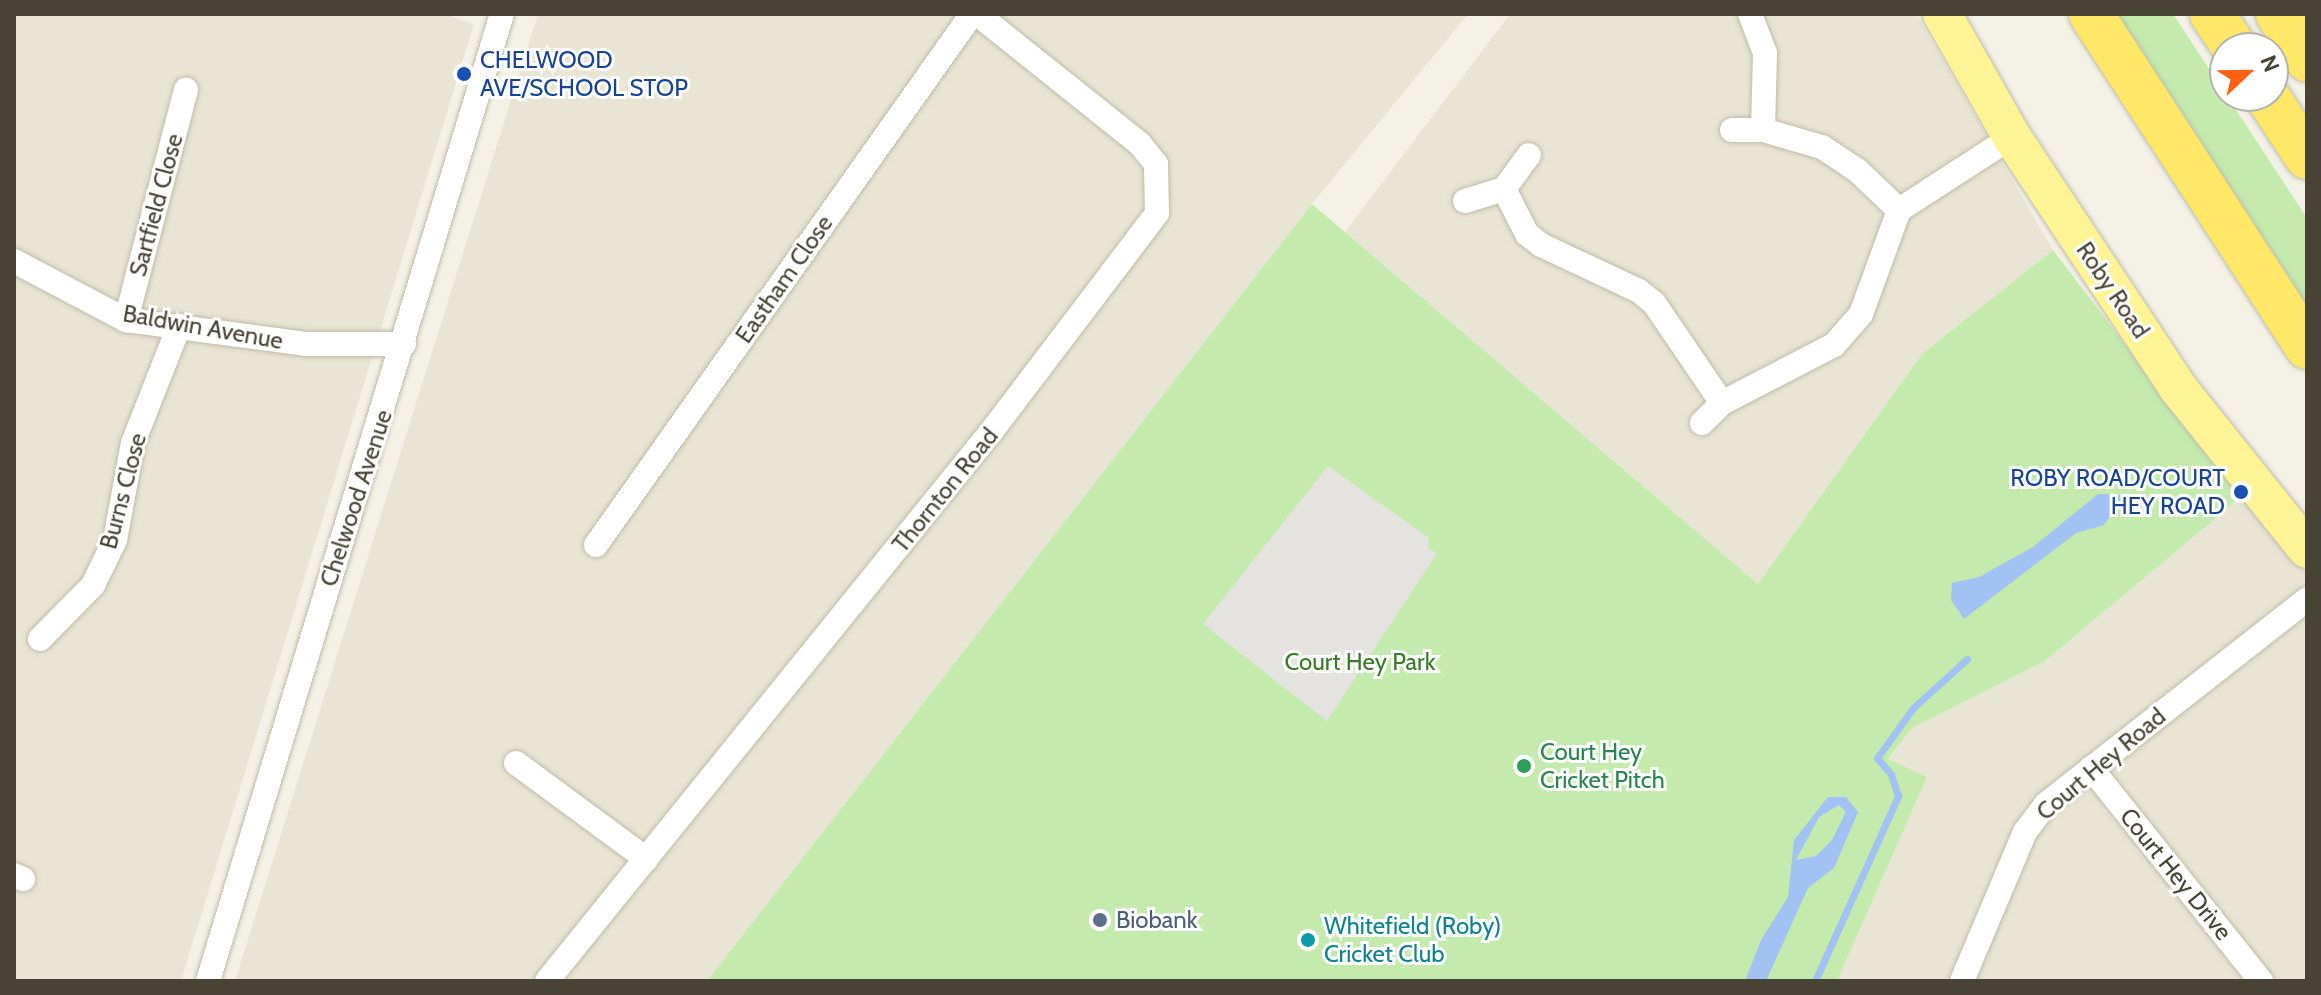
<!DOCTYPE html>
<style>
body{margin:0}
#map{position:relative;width:2321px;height:995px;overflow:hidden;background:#f4f2e7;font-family:Cabin,sans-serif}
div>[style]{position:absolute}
.residential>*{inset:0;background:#e8e5d5}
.green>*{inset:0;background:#c4eaae}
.parking>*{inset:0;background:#e5e3df}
.water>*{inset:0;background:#a1c2f3}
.stream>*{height:7px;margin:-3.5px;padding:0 3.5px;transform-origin:3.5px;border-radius:3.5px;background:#a1c2f3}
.roads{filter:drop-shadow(0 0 2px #c0bca9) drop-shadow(0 0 2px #c0bca9)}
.minor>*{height:24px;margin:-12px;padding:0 12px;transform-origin:12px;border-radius:12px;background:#fff}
.primary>*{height:38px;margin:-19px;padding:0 19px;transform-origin:19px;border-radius:19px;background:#fff495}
.motorway>*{height:44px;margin:-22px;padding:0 22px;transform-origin:22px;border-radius:22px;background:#ffe867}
.dots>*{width:22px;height:22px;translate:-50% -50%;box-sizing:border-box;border:4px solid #fff;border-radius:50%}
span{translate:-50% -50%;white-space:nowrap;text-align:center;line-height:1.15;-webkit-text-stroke:6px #fff;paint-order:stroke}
.transit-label{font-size:24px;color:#164399}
.left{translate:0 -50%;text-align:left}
.right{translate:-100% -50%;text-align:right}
.street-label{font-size:24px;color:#474335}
.park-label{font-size:24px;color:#377b26}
.leisure-label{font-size:24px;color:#27864d}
.service-label{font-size:24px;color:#4e5e75}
.culture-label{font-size:24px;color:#0d838f}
.frame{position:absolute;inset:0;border:16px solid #474335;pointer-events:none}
.north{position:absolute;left:2209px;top:32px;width:80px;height:80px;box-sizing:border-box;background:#fff;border:2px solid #b5b4ae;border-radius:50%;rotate:68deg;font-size:22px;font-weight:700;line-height:32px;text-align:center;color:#474335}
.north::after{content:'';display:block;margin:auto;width:28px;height:36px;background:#ff6113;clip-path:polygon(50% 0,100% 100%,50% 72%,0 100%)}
</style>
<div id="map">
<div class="residential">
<div style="clip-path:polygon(14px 14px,443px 14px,474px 24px,181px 981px,14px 981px)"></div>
<div style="clip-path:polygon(538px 14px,1468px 14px,1312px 204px,707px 981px,235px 981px)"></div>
<div style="clip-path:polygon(1510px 14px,1916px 14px,2053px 250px,1922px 354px,1758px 584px,1345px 232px)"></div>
<div style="clip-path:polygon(2241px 497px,2307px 573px,2307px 981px,1837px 981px,1927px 777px,1888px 760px,1912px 728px,2045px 661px)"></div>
</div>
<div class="green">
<div style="clip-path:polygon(2114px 14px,2173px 14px,2307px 218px,2307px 313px)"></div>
<div style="clip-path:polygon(1312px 204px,1758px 584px,1922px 354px,2053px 250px,2241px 497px,2045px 661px,1912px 728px,1888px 759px,1927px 777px,1837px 981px,707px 981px)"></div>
</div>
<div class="parking">
<div style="clip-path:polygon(1328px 466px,1429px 538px,1428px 548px,1437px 553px,1327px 721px,1203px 624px)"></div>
</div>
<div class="water">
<div style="clip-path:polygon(2098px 494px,2125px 495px,2104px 525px,2076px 533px,1964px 619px,1951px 600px,1952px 583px,1979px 577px,2033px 547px)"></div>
<div style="clip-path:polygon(evenodd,1828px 797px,1846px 797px,1858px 812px,1834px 868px,1808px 888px,1766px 981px,1745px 981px,1761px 940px,1788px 897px,1794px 840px,1828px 797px,1839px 805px,1846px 812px,1832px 840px,1816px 856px,1796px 860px,1819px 817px,1839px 805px)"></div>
</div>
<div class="stream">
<div style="left:1815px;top:981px;width:203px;rotate:-65.8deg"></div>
<div style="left:1898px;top:796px;width:23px;rotate:-108deg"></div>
<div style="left:1891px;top:774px;width:21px;rotate:-131deg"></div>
<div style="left:1877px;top:758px;width:62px;rotate:-54.2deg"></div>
<div style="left:1913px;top:708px;width:73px;rotate:-42.2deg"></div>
</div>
<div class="roads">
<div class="minor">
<div style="left:1750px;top:14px;width:42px;rotate:69deg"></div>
<div style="left:1765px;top:53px;width:77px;rotate:91.5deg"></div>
<div style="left:1763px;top:130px;width:61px;rotate:16.1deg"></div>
<div style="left:1822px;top:147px;width:43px;rotate:33.7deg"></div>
<div style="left:1858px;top:171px;width:57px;rotate:43.6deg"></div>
<div style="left:1732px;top:130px;width:31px"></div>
<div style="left:1504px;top:189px;width:51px;rotate:62.9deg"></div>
<div style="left:1527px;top:234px;width:18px;rotate:38deg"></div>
<div style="left:1541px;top:245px;width:108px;rotate:25.1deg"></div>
<div style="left:1639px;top:291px;width:19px;rotate:39deg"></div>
<div style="left:1654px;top:303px;width:121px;rotate:55.8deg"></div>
<div style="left:1722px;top:403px;width:126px;rotate:-27.4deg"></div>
<div style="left:1834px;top:345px;width:41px;rotate:-48.9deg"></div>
<div style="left:1861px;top:314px;width:111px;rotate:-69.9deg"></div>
<div style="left:1899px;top:210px;width:135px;rotate:-32.9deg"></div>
<div style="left:1504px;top:189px;width:42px;rotate:-53.7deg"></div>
<div style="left:1465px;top:201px;width:41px;rotate:-17.1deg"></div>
<div style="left:14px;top:261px;width:127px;rotate:27.8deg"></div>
<div style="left:126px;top:320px;width:183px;rotate:7.6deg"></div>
<div style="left:307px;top:344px;width:97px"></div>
<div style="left:126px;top:320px;width:238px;rotate:-75.4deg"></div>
<div style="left:1702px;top:423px;width:28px;rotate:-45deg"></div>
<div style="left:596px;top:545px;width:651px;rotate:-54.7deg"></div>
<div style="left:40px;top:639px;width:76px;rotate:-45.5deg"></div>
<div style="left:93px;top:585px;width:50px;rotate:-63.9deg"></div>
<div style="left:115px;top:540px;width:99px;rotate:-79.5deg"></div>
<div style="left:133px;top:443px;width:126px;rotate:-68.5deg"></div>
<div style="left:516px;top:763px;width:162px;rotate:36.4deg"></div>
<div style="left:2091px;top:768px;width:273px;rotate:51.4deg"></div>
<div style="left:14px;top:875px;width:10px;rotate:24deg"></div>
<div style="left:208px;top:981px;width:1011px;rotate:-73.09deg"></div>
<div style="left:547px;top:981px;width:711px;rotate:-51.05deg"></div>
<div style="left:994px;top:428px;width:270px;rotate:-52.8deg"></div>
<div style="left:1157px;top:213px;width:49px;rotate:-91.2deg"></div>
<div style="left:1156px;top:164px;width:26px;rotate:-129deg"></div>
<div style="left:1140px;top:144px;width:208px;rotate:-141.4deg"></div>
<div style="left:1962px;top:981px;width:162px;rotate:-67.1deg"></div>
<div style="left:2025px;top:832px;width:35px;rotate:-53deg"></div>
<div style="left:2046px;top:804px;width:332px;rotate:-38.1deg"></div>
</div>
<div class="primary">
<div style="left:1942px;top:14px;width:142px;rotate:60.4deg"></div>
<div style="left:2012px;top:137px;width:301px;rotate:56.5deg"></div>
<div style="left:2178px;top:388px;width:206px;rotate:51.3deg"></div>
</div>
<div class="motorway">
<div style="left:2091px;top:14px;width:397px;rotate:57deg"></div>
<div style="left:2212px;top:14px;width:41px;rotate:55.9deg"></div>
<div style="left:2278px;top:14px;width:54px;rotate:57.2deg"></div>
<div style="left:2267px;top:96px;width:73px;rotate:56.7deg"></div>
</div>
</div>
<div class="dots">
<div style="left:464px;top:74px;background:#1a4fb4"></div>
<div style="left:2241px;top:492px;background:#1a4fb4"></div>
<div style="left:1524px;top:766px;background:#2e9e5b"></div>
<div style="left:1100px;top:920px;background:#5c6f8a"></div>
<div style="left:1308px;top:940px;background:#0f9aa8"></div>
</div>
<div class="transit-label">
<span class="left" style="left:480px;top:74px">CHELWOOD<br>AVE/SCHOOL STOP</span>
<span class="right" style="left:2225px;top:492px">ROBY ROAD/COURT<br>HEY ROAD</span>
</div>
<div class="street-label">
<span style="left:156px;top:205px;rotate:-75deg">Sartfield Close</span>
<span style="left:784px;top:279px;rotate:-55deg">Eastham Close</span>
<span style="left:2113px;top:290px;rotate:56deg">Roby Road</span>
<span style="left:203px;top:327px;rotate:10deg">Baldwin Avenue</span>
<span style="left:945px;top:490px;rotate:-51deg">Thornton Road</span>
<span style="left:123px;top:491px;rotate:-75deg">Burns Close</span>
<span style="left:356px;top:498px;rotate:-72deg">Chelwood Avenue</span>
<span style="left:2101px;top:764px;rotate:-40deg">Court Hey Road</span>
<span style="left:2176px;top:874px;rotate:51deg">Court Hey Drive</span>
</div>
<div class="park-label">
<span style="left:1360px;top:662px">Court Hey Park</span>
</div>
<div class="leisure-label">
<span class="left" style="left:1540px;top:766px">Court Hey<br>Cricket Pitch</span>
</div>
<div class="service-label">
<span class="left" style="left:1116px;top:920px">Biobank</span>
</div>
<div class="culture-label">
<span class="left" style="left:1324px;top:940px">Whitefield (Roby)<br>Cricket Club</span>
</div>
<div class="frame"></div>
<div class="north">N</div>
</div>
